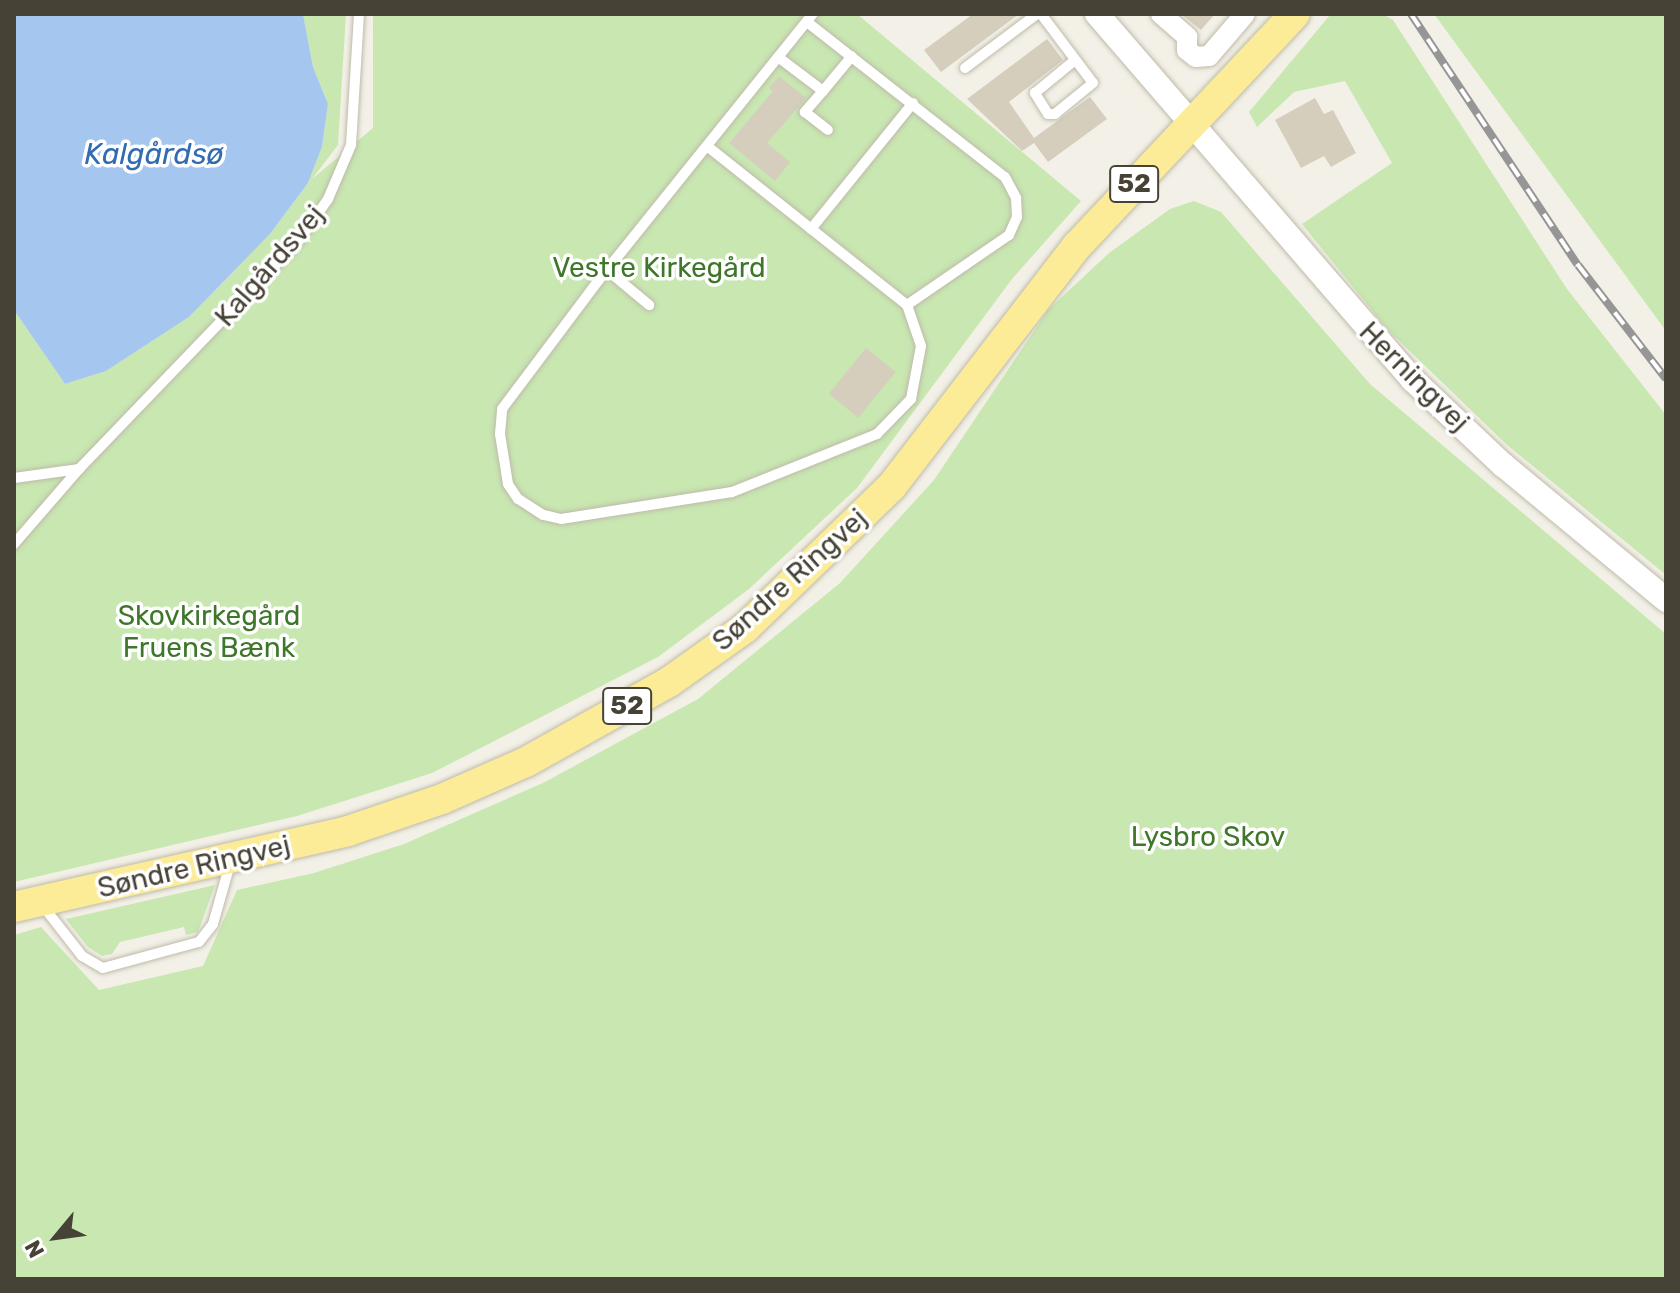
<!DOCTYPE html>
<meta charset="utf-8">
<style>
body{margin:0}
#map{position:relative;width:1680px;height:1293px;overflow:hidden;background:#f3f1e7;font-family:Rubik,sans-serif}
div>[style]{position:absolute}
.green>*{inset:0;background:#c8e7b1}
.water>*{inset:0;background:#a5c7ef}
.building>*{inset:0;background:#d5cebd;transform-origin:0 0}
.roads{filter:drop-shadow(0 0 2px #bfbaaa) drop-shadow(0 0 2px #bfbaaa)}
.service>*{height:10px;margin:-5px;padding:0 5px;transform-origin:5px;border-radius:5px;background:#fff}
.minor>*{height:20px;margin:-10px;padding:0 10px;transform-origin:10px;border-radius:10px;background:#fff}
.tertiary>*{height:24px;margin:-12px;padding:0 12px;transform-origin:12px;border-radius:12px;background:#fff}
.primary>*{height:30px;margin:-15px;padding:0 15px;transform-origin:15px;border-radius:15px;background:#fcec98}
.rail>*{height:8px;margin-top:-4px;transform-origin:0;background:repeating-linear-gradient(90deg,#fff 0 15px,#969696 0 30px);box-sizing:border-box;border-block:2px solid #969696}
span{translate:-50% -50%;white-space:nowrap;text-align:center;line-height:1.15;-webkit-text-stroke:7px #fff;paint-order:stroke}
.shield-label span{padding:2px 6px;background:#fff;border:2px solid;border-radius:6px;-webkit-text-stroke-width:0}
.shield-label{font-size:26px;color:#464236;font-weight:700}
.street-label{font-size:28px;color:#464236}
.park-label{font-size:28px;color:#3e772a}
.water-label{font-size:30px;color:#316bb0;font-style:italic}
.frame{position:absolute;inset:0;border:16px solid #464236;pointer-events:none}
.north{position:absolute;left:16px;top:1197px;width:80px;height:80px;-webkit-text-stroke:6px #fff;paint-order:stroke;rotate:241deg;font-size:22px;font-weight:700;line-height:32px;text-align:center;color:#464236}
.north::after{content:'';display:block;margin:auto;width:28px;height:36px;background:#464236;clip-path:polygon(50% 0,100% 100%,50% 72%,0 100%)}
</style>
<div id="map">
<div class="green">
<div style="clip-path:polygon(303px 14px,346px 14px,338px 145px,312px 179px,373px 128px,373px 14px,857px 14px,1081px 201px,1012px 279px,857px 488px,749px 589px,658px 657px,432px 773px,297px 816px,14px 882px,14px 310px,65px 384px,106px 371px,189px 317px,270px 234px,308px 183px,322px 147px,328px 104px,313px 67px)"></div>
<div style="clip-path:polygon(1383px 14px,1393px 20px,1567px 289px,1666px 415px,1666px 575px,1506px 444px,1387px 329px,1302px 224px,1392px 163px,1345px 81px,1294px 92px,1257px 127px,1249px 112px,1330px 15px)"></div>
<div style="clip-path:polygon(1434px 14px,1666px 14px,1666px 331px)"></div>
<div style="clip-path:polygon(1194px 201px,1221px 212px,1370px 384px,1666px 634px,1666px 1279px,14px 1279px,14px 935px,41px 927px,99px 990px,203px 966px,237px 890px,314px 873px,404px 844px,543px 783px,698px 699px,840px 583px,934px 480px,1048px 310px,1109px 253px,1170px 209px)"></div>
<div style="clip-path:polygon(215px 885px,198px 932px,186px 935px,184px 927px,120px 942px,112px 954px,102px 956px,88px 947px,66px 919px)"></div>
</div>
<div class="water">
<div style="clip-path:polygon(14px 14px,303px 14px,313px 67px,328px 104px,322px 147px,308px 183px,270px 234px,189px 317px,106px 371px,65px 384px,14px 310px)"></div>
</div>
<div class="building">
<div style="clip-path:polygon(973px 14px,1019px 14px,941px 72px,924px 50px)"></div>
<div style="clip-path:polygon(1181px 14px,1215px 14px,1201px 30px)"></div>
<div style="clip-path:polygon(1047px 39px,1063px 60px,1009px 102px,1034px 138px,1090px 97px,1107px 119px,1048px 162px,1034px 143px,1022px 151px,967px 99px)"></div>
<div style="clip-path:polygon(779px 76px,806px 98px,767px 143px,790px 162px,775px 181px,729px 143px,773px 91px,769px 88px)"></div>
<div style="clip-path:polygon(1315px 98px,1324px 114px,1333px 110px,1356px 153px,1331px 167px,1324px 156px,1301px 168px,1275px 120px)"></div>
<div style="left:866px;top:348px;width:38px;height:59px;rotate:39deg"></div>
</div>
<div class="roads">
<div class="service">
<div style="left:1041px;top:14px;width:86px;rotate:53deg"></div>
<div style="left:1093px;top:83px;width:49px;rotate:140.8deg"></div>
<div style="left:1055px;top:114px;width:7px;rotate:180deg"></div>
<div style="left:1048px;top:114px;width:25px;rotate:-122deg"></div>
<div style="left:1035px;top:93px;width:52px;rotate:-39.5deg"></div>
<div style="left:807px;top:22px;width:251px;rotate:38.1deg"></div>
<div style="left:1005px;top:177px;width:24px;rotate:62deg"></div>
<div style="left:1016px;top:198px;width:19px;rotate:87deg"></div>
<div style="left:1017px;top:217px;width:20px;rotate:114deg"></div>
<div style="left:1009px;top:235px;width:124px;rotate:145.5deg"></div>
<div style="left:778px;top:57px;width:56px;rotate:37.1deg"></div>
<div style="left:823px;top:91px;width:28px;rotate:131deg"></div>
<div style="left:805px;top:112px;width:29px;rotate:38deg"></div>
<div style="left:965px;top:68px;width:90px;rotate:-36.9deg"></div>
<div style="left:823px;top:91px;width:45px;rotate:-50.4deg"></div>
<div style="left:707px;top:146px;width:256px;rotate:38.5deg"></div>
<div style="left:907px;top:305px;width:43px;rotate:71.1deg"></div>
<div style="left:921px;top:346px;width:54px;rotate:100.7deg"></div>
<div style="left:911px;top:399px;width:49px;rotate:134.2deg"></div>
<div style="left:877px;top:434px;width:156px;rotate:158.2deg"></div>
<div style="left:732px;top:492px;width:173px;rotate:171deg"></div>
<div style="left:561px;top:519px;width:18px;rotate:-167deg"></div>
<div style="left:543px;top:515px;width:30px;rotate:-147deg"></div>
<div style="left:518px;top:499px;width:18px;rotate:-124deg"></div>
<div style="left:508px;top:484px;width:51px;rotate:-99.1deg"></div>
<div style="left:500px;top:434px;width:25px;rotate:-85deg"></div>
<div style="left:502px;top:409px;width:160px;rotate:-53.1deg"></div>
<div style="left:598px;top:281px;width:343px;rotate:-51.2deg"></div>
<div style="left:811px;top:229px;width:162px;rotate:-51deg"></div>
<div style="left:607px;top:270px;width:55px;rotate:39.8deg"></div>
<div style="left:14px;top:478px;width:66px;rotate:-7.9deg"></div>
<div style="left:14px;top:544px;width:99px;rotate:-49.1deg"></div>
<div style="left:79px;top:469px;width:319px;rotate:-46.1deg"></div>
<div style="left:300px;top:239px;width:49px;rotate:-55deg"></div>
<div style="left:328px;top:199px;width:59px;rotate:-66.9deg"></div>
<div style="left:351px;top:145px;width:131px;rotate:-86.5deg"></div>
<div style="left:43px;top:906px;width:63px;rotate:52deg"></div>
<div style="left:82px;top:956px;width:24px;rotate:30deg"></div>
<div style="left:103px;top:968px;width:99px;rotate:-15.2deg"></div>
<div style="left:199px;top:942px;width:23px;rotate:-52deg"></div>
<div style="left:213px;top:924px;width:62px;rotate:-74.2deg"></div>
</div>
<div class="minor">
<div style="left:1161px;top:14px;width:35px;rotate:41deg"></div>
<div style="left:1187px;top:37px;width:13px;rotate:90deg"></div>
<div style="left:1187px;top:50px;width:11px;rotate:38deg"></div>
<div style="left:1196px;top:57px;width:13px;rotate:-4deg"></div>
<div style="left:1209px;top:56px;width:55px;rotate:-49.4deg"></div>
</div>
<div class="tertiary">
<div style="left:1097px;top:14px;width:484px;rotate:49.2deg"></div>
<div style="left:1413px;top:380px;width:124px;rotate:43.4deg"></div>
<div style="left:1503px;top:465px;width:212px;rotate:39.6deg"></div>
</div>
<div class="primary">
<div style="left:14px;top:907px;width:343px;rotate:-12.8deg"></div>
<div style="left:348px;top:831px;width:99px;rotate:-18.8deg"></div>
<div style="left:442px;top:799px;width:92px;rotate:-23.8deg"></div>
<div style="left:526px;top:762px;width:164px;rotate:-29.2deg"></div>
<div style="left:669px;top:682px;width:93px;rotate:-35.4deg"></div>
<div style="left:745px;top:628px;width:204px;rotate:-44deg"></div>
<div style="left:892px;top:486px;width:303px;rotate:-52.4deg"></div>
<div style="left:1077px;top:246px;width:318px;rotate:-46.8deg"></div>
</div>
</div>
<div class="rail">
<div style="left:1411px;top:14px;width:301px;rotate:56.4deg"></div>
<div style="left:1578px;top:265px;width:144px;rotate:52.3deg"></div>
</div>
<div class="shield-label">
<span style="left:1134px;top:184px">52</span>
<span style="left:627px;top:706px">52</span>
</div>
<div class="street-label">
<span style="left:270px;top:266px;rotate:-49deg">Kalgårdsvej</span>
<span style="left:1414px;top:377px;rotate:45deg">Herningvej</span>
<span style="left:790px;top:580px;rotate:-42deg">Søndre Ringvej</span>
<span style="left:194px;top:867px;rotate:-13deg">Søndre Ringvej</span>
</div>
<div class="park-label">
<span style="left:659px;top:268px">Vestre Kirkegård</span>
<span style="left:209px;top:632px">Skovkirkegård<br>Fruens Bænk</span>
<span style="left:1208px;top:837px">Lysbro Skov</span>
</div>
<div class="water-label">
<span style="left:154px;top:154px">Kalgårdsø</span>
</div>
<div class="frame"></div>
<div class="north">N</div>
</div>
